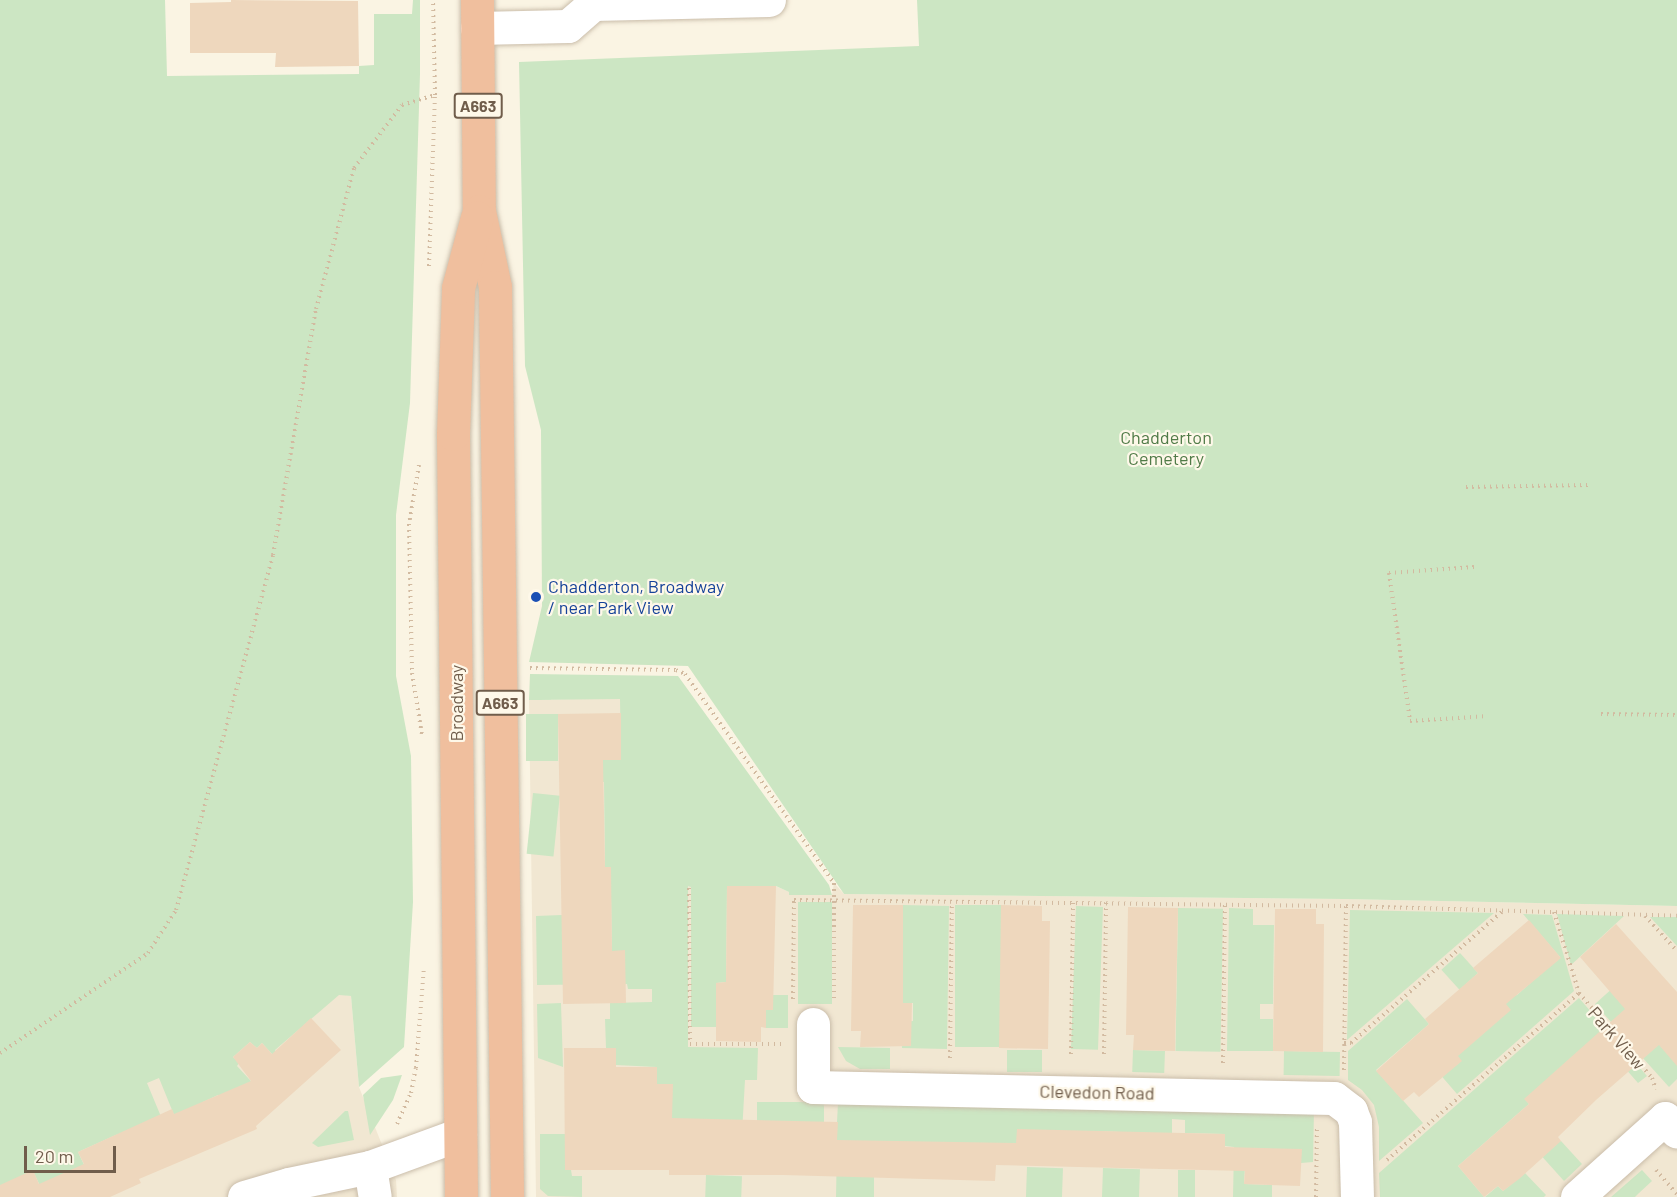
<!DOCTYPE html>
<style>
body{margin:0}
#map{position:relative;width:1677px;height:1197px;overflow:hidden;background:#faf4e3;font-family:Barlow,sans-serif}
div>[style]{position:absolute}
.residential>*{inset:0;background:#f1e7d2}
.green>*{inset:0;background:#cce6c3;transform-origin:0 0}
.building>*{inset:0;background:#eed7bd}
.path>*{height:4px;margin-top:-2px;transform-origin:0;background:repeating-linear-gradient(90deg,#d2baa0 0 1.5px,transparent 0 6px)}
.roads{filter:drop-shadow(0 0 2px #cabdaa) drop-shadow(0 0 2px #cabdaa)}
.minor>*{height:33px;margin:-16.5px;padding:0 16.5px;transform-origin:16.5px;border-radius:16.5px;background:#fff}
.highway>*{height:33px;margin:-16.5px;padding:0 16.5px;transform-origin:16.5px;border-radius:16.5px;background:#f0bf9e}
.dots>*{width:16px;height:16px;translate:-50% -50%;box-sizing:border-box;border:3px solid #fef8e9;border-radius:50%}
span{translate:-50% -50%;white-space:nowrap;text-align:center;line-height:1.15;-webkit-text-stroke:4.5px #fef8e9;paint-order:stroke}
.shield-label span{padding:2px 4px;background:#fef8e9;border:2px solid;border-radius:4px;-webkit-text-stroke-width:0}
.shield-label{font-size:16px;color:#705d4b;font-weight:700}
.park-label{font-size:18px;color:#507b47}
.transit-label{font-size:18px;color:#164399}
.left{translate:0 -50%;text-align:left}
.street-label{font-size:18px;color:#705d4b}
.scale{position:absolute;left:24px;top:1146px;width:92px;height:27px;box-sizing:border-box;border:3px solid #705d4b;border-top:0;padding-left:8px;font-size:18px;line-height:21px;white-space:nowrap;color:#705d4b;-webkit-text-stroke:4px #fef8e9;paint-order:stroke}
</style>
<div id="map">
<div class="residential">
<div style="clip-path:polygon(620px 698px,776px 886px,789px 892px,789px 895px,832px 895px,834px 883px,844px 894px,1344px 899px,1677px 906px,1677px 1197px,536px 1197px,529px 700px)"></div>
<div style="clip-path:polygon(339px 994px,351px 996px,359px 1087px,396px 1180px,397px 1197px,0 1197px,0 1141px)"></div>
</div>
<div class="green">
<div style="clip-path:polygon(0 0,165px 0,167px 76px,359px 74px,359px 66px,374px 65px,374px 14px,412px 14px,413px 0,420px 0,420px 74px,410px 403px,396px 515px,396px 676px,411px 756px,413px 902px,404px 1047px,359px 1087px,351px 996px,339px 995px,275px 1050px,282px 1065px,262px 1043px,257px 1048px,250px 1042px,233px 1057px,239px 1063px,237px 1066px,275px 1107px,218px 1095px,203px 1102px,181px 1132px,159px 1078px,147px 1083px,177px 1155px,118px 1134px,78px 1152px,99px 1197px,44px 1194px,33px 1171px,0 1197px)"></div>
<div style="clip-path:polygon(917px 0,1677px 0,1677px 906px,1344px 899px,844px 894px,688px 666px,529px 662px,542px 606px,541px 430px,525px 366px,519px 62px,919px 46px)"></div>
<div style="clip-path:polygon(evenodd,530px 674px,678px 676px,829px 885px,832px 895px,789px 895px,789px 892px,776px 886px,727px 886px,726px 982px,716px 983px,716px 1027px,691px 1027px,691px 887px,688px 886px,688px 1047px,758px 1048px,757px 1080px,745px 1080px,742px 1133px,706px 1132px,706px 1119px,686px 1119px,686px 1132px,677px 1132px,677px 1127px,657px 1127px,656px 1133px,641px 1133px,640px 1170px,608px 1170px,608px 1166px,626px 1165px,626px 1145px,608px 1145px,608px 1120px,626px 1120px,626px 1101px,655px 1098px,657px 1067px,616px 1065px,616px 1049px,606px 1048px,605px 1019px,610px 1019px,610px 1003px,652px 1002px,652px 989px,628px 989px,627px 984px,537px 985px,536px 916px,562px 915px,563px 975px,611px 975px,611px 971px,625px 970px,625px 951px,612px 951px,611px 897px,582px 897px,582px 888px,561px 888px,561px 884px,611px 883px,611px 867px,605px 867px,604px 782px,599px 782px,598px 760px,621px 760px,620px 699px,529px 700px,530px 674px,657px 1085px,672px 1085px,672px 1112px,657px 1112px,657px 1085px)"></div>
<div style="left:558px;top:714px;width:47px;height:32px;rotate:90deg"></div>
<div style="left:533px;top:793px;width:27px;height:61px;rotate:6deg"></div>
<div style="left:798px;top:902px;width:34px;height:102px"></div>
<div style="clip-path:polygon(903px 905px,949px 906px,947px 1049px,902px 1048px,902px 1046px,911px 1046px,911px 1027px,902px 1022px,913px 1021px,913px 1003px,903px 1003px)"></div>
<div style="left:955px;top:905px;width:46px;height:142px"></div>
<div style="left:1076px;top:906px;width:27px;height:143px;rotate:2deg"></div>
<div style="left:1178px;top:908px;width:45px;height:143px;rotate:1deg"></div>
<div style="clip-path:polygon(1229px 908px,1253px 909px,1253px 925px,1274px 925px,1273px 1004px,1260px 1004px,1260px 1019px,1273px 1019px,1273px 1051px,1227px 1051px)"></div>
<div style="clip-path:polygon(1350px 910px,1494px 913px,1347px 1040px)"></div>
<div style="clip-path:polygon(1523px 914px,1552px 915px,1574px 991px,1457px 1094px,1438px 1072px,1452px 1050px,1510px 1010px,1501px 999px,1517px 995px,1560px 957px)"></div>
<div style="clip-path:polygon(1557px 914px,1624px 916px,1571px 965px)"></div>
<div style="clip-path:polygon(1650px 917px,1677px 917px,1677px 946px)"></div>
<div style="left:1460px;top:953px;width:27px;height:25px;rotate:48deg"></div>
<div style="clip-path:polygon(1615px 986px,1627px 1010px,1612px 1023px,1595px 1004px)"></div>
<div style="clip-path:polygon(766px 995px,788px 995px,788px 1028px,766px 1028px,766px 1010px,773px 1009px,773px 1002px,766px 1002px)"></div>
<div style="clip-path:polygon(1579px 998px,1647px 1076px,1638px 1083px,1597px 1036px,1525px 1099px,1529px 1104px,1458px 1166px,1484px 1197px,1380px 1197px,1379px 1173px)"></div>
<div style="clip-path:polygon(1407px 999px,1429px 1024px,1376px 1070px,1423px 1123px,1379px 1161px,1379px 1127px,1374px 1105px,1362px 1090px,1348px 1080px,1348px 1051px)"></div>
<div style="clip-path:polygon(561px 1003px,563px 1067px,538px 1058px,537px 1004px)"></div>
<div style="clip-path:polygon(1663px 1039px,1677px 1061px,1677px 1079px,1669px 1087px,1642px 1057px)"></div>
<div style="clip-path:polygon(838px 1047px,890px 1048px,890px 1069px,860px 1069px,846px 1061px)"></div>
<div style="left:1007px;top:1050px;width:35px;height:22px"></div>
<div style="left:1133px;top:1050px;width:32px;height:22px;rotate:2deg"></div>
<div style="left:1284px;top:1051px;width:56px;height:24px;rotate:1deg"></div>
<div style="clip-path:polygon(402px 1075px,393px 1100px,370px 1135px,363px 1095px,381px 1078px)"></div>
<div style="clip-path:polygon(757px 1102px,824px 1102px,824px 1122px,837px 1122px,838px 1103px,1314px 1110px,1313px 1162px,1301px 1163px,1246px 1148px,1244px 1184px,1272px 1185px,1272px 1197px,1233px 1197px,1234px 1147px,1225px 1146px,1225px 1134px,1185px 1133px,1185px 1120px,1172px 1119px,1172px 1133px,1169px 1134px,1168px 1169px,1158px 1169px,1158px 1152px,1148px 1133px,1094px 1131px,1093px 1153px,874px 1177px,874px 1197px,836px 1197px,837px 1143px,757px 1121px)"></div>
<div style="clip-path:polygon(345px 1111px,348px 1111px,354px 1140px,318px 1147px,312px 1143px)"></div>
<div style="clip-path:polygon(540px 1134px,568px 1134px,565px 1170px,571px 1170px,572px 1176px,582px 1176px,582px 1197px,548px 1196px,540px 1189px)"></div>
<div style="clip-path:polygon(1561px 1141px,1582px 1164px,1564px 1181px,1538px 1152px)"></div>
<div style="left:1027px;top:1167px;width:36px;height:30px;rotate:2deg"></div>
<div style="left:1103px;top:1168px;width:37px;height:29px;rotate:2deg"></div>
<div style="left:1178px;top:1170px;width:17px;height:27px"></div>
<div style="clip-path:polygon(1642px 1170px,1652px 1181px,1639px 1193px,1635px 1197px,1611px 1197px)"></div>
<div style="clip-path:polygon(1525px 1173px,1546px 1195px,1544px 1197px,1485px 1197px,1498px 1186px,1503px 1191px)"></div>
<div style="left:706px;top:1175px;width:36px;height:22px;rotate:2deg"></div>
</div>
<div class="building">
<div style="clip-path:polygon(231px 0,358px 1px,359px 66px,275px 67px,276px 53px,190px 53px,190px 3px,231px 2px)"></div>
<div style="clip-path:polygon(621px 713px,621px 760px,603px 760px,605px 867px,611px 867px,612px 951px,625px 950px,626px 1003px,563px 1004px,558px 714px)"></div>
<div style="clip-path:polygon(727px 886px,776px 886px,773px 1010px,766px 1010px,766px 1028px,761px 1027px,761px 1042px,716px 1041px,716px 983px,726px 982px)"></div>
<div style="clip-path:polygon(853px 905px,903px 905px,903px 1003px,912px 1003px,911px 1046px,860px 1047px,861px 1031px,851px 1031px)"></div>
<div style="clip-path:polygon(1001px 905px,1042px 906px,1042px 921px,1050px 921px,1048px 1049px,999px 1048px)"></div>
<div style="clip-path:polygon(1128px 907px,1178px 908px,1175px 1051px,1133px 1050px,1134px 1035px,1126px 1035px)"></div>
<div style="clip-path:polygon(1275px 909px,1316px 909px,1316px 924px,1324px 924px,1323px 1052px,1273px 1051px)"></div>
<div style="clip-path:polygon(1529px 920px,1561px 958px,1506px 1004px,1511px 1010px,1458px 1056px,1462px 1061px,1419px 1097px,1414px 1092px,1403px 1101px,1376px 1071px,1429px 1024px,1425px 1019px,1478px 973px,1473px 968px)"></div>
<div style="clip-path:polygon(1616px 924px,1677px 992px,1677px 1066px,1659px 1045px,1596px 1100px,1558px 1137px,1561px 1141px,1519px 1179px,1503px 1191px,1498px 1186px,1484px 1197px,1458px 1166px,1529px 1104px,1524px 1099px,1625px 1009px,1580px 957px)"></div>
<div style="clip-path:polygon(311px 1018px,341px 1050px,256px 1126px,257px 1129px,139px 1179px,141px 1183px,110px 1197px,0 1197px,0 1185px,33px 1170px,39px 1184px,84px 1164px,78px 1152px,172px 1109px,174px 1114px,251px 1081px,233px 1057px,250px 1042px,257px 1048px,262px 1043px,272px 1054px)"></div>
<div style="clip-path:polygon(564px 1048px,616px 1048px,616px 1067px,657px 1067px,657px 1084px,673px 1084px,672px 1118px,838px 1122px,837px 1140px,1016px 1143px,1017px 1129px,1225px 1134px,1225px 1147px,1302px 1149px,1300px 1186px,1244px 1184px,1245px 1171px,996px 1165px,995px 1181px,783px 1175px,669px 1175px,669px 1170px,565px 1170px)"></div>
</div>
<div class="path">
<div style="left:429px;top:266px;width:171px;rotate:-88deg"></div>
<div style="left:435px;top:95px;width:95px;rotate:-91.2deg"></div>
<div style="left:419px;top:465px;width:60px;rotate:99.6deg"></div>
<div style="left:409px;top:524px;width:149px;rotate:88.8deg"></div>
<div style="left:412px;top:673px;width:63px;rotate:80.8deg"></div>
<div style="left:1466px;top:487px;width:122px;rotate:-0.9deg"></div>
<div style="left:1474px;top:567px;width:85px;rotate:176deg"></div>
<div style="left:1389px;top:573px;width:149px;rotate:81.9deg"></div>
<div style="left:1410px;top:721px;width:78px;rotate:-3.7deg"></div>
<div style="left:530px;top:668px;width:146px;rotate:0.8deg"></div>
<div style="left:676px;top:670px;width:10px;rotate:24deg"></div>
<div style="left:685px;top:674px;width:257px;rotate:54.5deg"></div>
<div style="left:834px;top:883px;width:117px;rotate:90deg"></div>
<div style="left:1601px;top:714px;width:76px;rotate:0.8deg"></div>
<div style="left:689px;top:888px;width:156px;rotate:89.6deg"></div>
<div style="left:690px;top:1044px;width:93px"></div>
<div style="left:1554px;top:912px;width:85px;rotate:72.8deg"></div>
<div style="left:1579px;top:993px;width:112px;rotate:49.3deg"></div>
<div style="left:1652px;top:1078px;width:12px;rotate:70deg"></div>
<div style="left:1645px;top:916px;width:47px;rotate:47.6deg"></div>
<div style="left:793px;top:999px;width:99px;rotate:-89.4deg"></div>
<div style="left:794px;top:900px;width:552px;rotate:0.62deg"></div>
<div style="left:1346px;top:906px;width:331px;rotate:1.7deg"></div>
<div style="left:1344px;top:1043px;width:7px"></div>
<div style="left:1351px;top:1043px;width:201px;rotate:-41deg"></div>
<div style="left:0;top:1053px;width:179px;rotate:-34deg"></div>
<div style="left:148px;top:953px;width:51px;rotate:-56.9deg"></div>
<div style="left:176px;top:910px;width:368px;rotate:-74.7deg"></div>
<div style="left:273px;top:555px;width:250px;rotate:-80.1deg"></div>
<div style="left:316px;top:309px;width:146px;rotate:-74.9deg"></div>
<div style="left:354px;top:168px;width:79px;rotate:-52.7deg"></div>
<div style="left:402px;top:105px;width:34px;rotate:-17deg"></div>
<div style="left:1071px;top:1054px;width:151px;rotate:-89.2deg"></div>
<div style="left:1104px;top:1054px;width:152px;rotate:-89.2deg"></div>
<div style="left:950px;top:1058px;width:155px;rotate:-89.3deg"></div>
<div style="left:1223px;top:1063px;width:158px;rotate:-89.3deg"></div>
<div style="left:1344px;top:1070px;width:164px;rotate:-89.3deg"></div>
<div style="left:397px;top:1124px;width:34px;rotate:-66deg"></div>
<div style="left:411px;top:1093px;width:25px;rotate:-79deg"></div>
<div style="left:416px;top:1068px;width:101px;rotate:-85.5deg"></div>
<div style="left:1387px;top:1160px;width:254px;rotate:-41deg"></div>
<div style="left:1656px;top:1170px;width:32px;rotate:49deg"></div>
<div style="left:1316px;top:1197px;width:68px;rotate:-89.2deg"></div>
</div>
<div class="roads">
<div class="minor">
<div style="left:477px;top:28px;width:91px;rotate:-1.3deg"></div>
<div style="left:568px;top:26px;width:33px;rotate:-41deg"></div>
<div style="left:593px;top:4px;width:176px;rotate:-1.3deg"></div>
<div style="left:813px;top:1024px;width:63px;rotate:90deg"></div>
<div style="left:813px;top:1087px;width:521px;rotate:1.21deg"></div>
<div style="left:1334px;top:1098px;width:21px;rotate:37deg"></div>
<div style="left:1351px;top:1111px;width:12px;rotate:70deg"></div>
<div style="left:1355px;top:1122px;width:75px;rotate:88.5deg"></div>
<div style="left:370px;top:1167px;width:30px;rotate:81deg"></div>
<div style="left:244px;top:1197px;width:47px;rotate:-16.1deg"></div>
<div style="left:289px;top:1184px;width:83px;rotate:-11.9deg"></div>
<div style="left:370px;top:1167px;width:96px;rotate:-20.1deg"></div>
<div style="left:1577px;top:1197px;width:118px;rotate:-41.9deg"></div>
<div style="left:1665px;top:1118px;width:18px;rotate:49deg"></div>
</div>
<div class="highway">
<div style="left:477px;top:0;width:211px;rotate:89.5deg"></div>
<div style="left:479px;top:211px;width:78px;rotate:78.1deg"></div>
<div style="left:495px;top:287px;width:910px;rotate:89.24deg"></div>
<div style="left:461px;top:1197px;width:763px;rotate:-90.6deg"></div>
<div style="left:453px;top:434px;width:146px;rotate:-88deg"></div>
<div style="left:458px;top:288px;width:73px;rotate:-75deg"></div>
</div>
</div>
<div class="dots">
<div style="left:536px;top:597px;background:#1a4fb4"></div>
</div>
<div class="shield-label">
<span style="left:478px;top:106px">A663</span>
<span style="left:500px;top:703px">A663</span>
</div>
<div class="park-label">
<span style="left:1166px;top:448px">Chadderton<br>Cemetery</span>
</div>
<div class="transit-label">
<span class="left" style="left:548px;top:597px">Chadderton, Broadway<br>/ near Park View</span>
</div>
<div class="street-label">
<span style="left:456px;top:703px;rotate:-90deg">Broadway</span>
<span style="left:1617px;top:1038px;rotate:49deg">Park View</span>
<span style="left:1097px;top:1092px;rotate:1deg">Clevedon Road</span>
</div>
<div class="scale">20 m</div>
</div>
